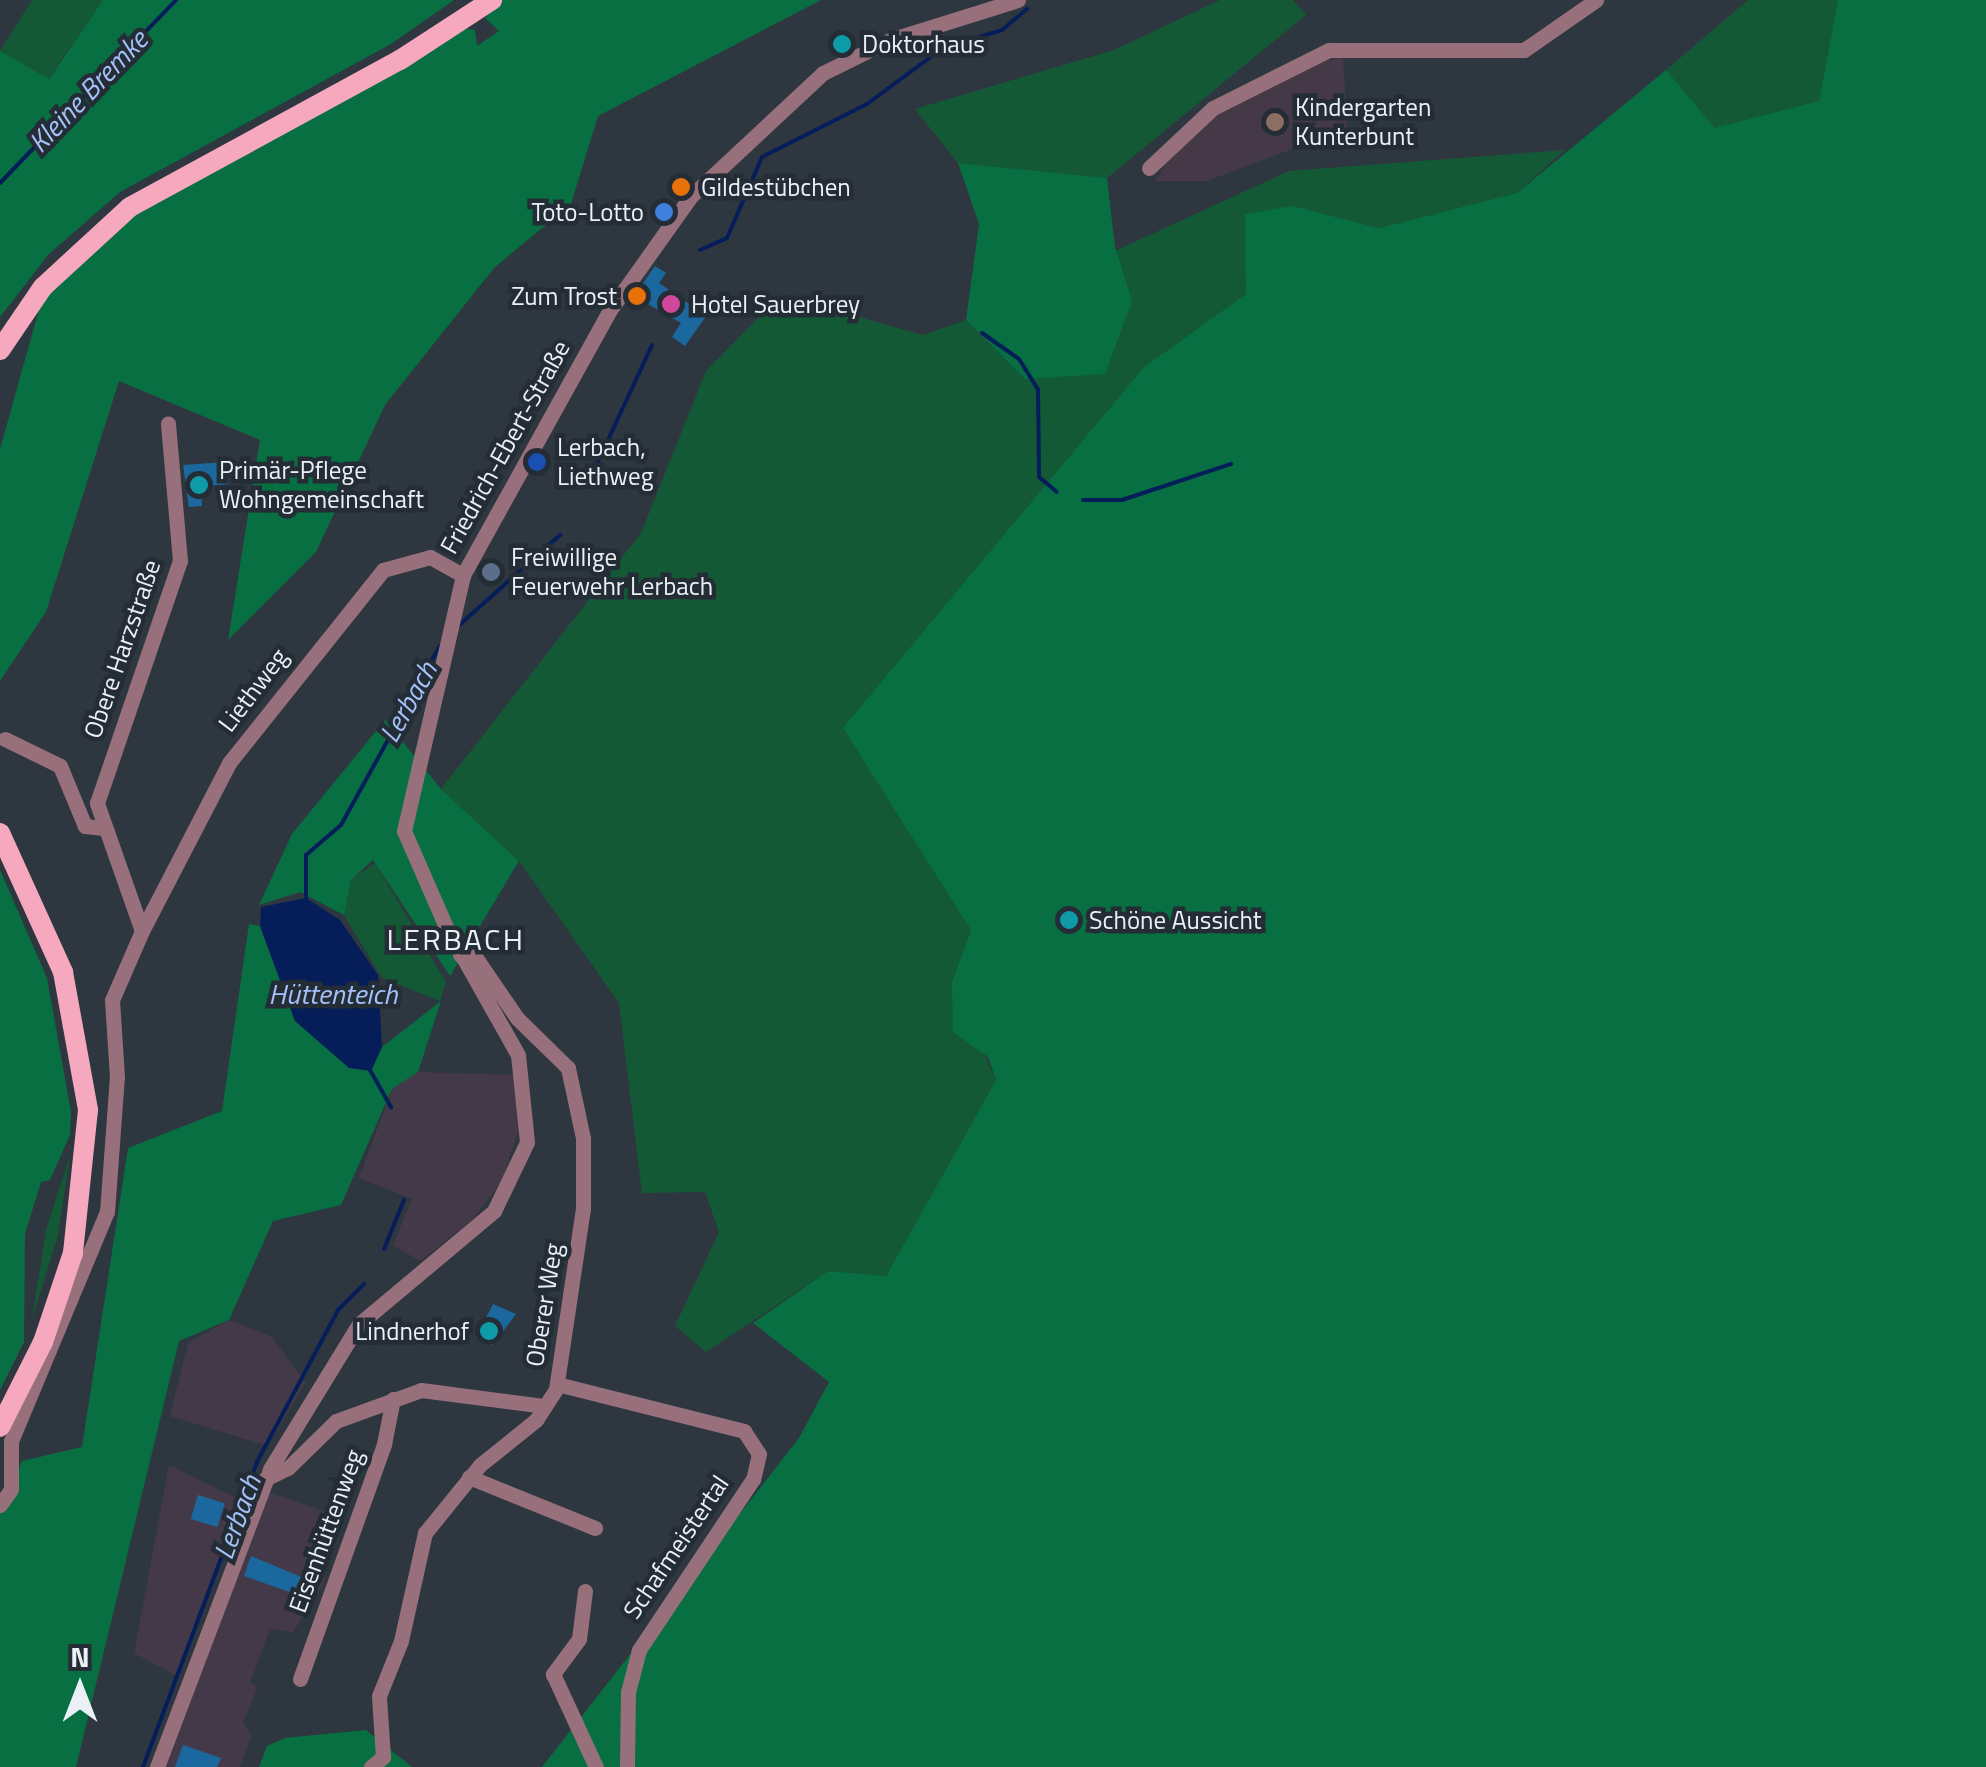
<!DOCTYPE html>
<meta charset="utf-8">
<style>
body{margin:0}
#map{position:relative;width:1986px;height:1767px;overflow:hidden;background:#2e373f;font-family:"Titillium Web",sans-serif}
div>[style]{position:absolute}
.industrial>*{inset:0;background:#443948}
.education>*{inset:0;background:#453948}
.green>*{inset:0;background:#145936}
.forest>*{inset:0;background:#086f42}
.water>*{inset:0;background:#051e5a}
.stream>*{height:4px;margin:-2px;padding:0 2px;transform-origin:2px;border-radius:2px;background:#051e5a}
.building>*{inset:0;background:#1b689e;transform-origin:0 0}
.minor>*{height:15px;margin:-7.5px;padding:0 7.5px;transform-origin:7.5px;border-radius:7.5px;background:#97707b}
.major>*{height:20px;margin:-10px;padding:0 10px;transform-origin:10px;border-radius:10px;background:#f6a8bf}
.dots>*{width:28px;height:28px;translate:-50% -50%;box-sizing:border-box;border:5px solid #242d35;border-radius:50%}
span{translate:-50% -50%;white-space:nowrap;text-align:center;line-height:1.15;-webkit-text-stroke:9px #242d35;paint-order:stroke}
.poi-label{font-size:25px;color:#ebf0f6}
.left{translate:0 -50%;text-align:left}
.right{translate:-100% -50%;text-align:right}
.street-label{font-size:25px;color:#ebf0f6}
.water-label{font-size:28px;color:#a4c1f9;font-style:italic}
.quarter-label{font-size:30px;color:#ebf0f6;letter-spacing:2.5px}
.north{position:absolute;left:30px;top:1637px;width:100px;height:100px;-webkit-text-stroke:8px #242d35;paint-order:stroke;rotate:0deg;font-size:28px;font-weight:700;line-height:40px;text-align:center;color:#ebf0f6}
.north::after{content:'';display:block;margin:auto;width:35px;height:45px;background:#ebf0f6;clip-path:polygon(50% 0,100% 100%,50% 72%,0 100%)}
</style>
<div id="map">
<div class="industrial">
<div style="clip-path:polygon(418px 1072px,516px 1075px,519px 1128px,502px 1181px,472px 1220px,420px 1261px,393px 1245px,412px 1199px,359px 1178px,392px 1089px)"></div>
<div style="clip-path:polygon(229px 1320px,272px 1337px,305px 1383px,268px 1446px,170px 1416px,188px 1343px)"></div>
<div style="clip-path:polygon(169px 1465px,242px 1501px,179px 1677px,134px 1653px)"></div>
<div style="clip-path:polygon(265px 1491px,335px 1515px,324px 1583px,293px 1632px,270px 1629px,250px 1683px,258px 1687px,243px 1722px,251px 1736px,240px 1767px,165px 1767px)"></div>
</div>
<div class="education">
<div style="clip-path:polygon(1343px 58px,1347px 128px,1207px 181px,1155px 181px,1175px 149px,1210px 116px,1317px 61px)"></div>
</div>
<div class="green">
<div style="clip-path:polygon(32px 0,103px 0,48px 79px,0 51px)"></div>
<div style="clip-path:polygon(1220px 0,1293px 0,1306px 15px,1107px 178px,958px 163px,915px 109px,1114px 50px)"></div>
<div style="clip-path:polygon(1748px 0,1838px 0,1819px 102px,1714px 129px,1666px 70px)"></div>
<div style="clip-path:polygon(1565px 150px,1517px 193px,1379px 228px,1293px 206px,1246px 294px,1144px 367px,844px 728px,971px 930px,952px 982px,996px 1080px,886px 1276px,828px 1271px,706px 1352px,675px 1326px,719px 1232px,705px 1192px,642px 1193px,619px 1003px,519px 861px,441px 789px,641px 533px,706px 371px,781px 295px,923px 335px,966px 320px,1025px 379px,1115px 251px,1289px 171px)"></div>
<div style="clip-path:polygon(375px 863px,446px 982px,440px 1001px,382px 978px,344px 915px,351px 880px)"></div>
<div style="clip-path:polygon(70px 1155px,58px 1235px,32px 1320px,46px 1230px)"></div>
</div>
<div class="forest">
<div style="clip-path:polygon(103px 0,454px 0,391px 44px,120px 192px,49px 254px,0 317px,0 51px,49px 79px)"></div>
<div style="clip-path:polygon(502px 0,821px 0,598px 116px,571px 204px,494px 268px,385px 405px,316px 552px,228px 640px,260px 440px,119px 381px,46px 612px,0 681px,0 449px,42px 299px,109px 230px,464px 28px,475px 30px,477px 46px,499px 31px,485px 18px)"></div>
<div style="clip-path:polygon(1838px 0,1986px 0,1986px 1767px,542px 1767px,799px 1438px,829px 1382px,753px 1323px,828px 1271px,886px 1276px,996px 1080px,988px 1057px,953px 1032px,952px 982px,971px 930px,843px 728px,1144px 367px,1246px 294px,1245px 214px,1293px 206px,1379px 228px,1517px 193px,1666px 70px,1715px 128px,1819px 101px)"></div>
<div style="clip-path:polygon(958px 163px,1107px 178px,1115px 247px,1132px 301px,1105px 374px,1025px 379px,966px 320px,979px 224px)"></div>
<div style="clip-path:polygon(385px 720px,441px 789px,519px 861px,450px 976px,373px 860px,351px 880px,344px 915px,300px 892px,259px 905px,292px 834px)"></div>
<div style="clip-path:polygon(0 870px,47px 978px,71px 1112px,70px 1135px,50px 1180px,41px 1182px,25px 1234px,24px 1342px,0 1390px)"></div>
<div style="clip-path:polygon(249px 924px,260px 926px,295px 1021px,371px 1071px,382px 1047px,441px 1001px,418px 1072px,392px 1089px,341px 1205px,273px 1221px,229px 1320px,179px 1341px,76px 1767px,0 1767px,0 1510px,22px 1461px,82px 1447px,128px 1148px,222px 1111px)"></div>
<div style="clip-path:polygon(366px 1730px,412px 1767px,259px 1767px,267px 1746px,285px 1738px)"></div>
</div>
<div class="water">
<div style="clip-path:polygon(306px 898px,340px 920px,378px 975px,382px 1047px,371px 1071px,349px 1068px,295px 1021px,260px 926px,261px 907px)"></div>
</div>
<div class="stream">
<div style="left:0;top:183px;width:254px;rotate:-46.1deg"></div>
<div style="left:700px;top:250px;width:30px;rotate:-24deg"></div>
<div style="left:727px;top:238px;width:88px;rotate:-66.6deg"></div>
<div style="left:762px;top:157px;width:118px;rotate:-26.8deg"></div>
<div style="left:867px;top:104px;width:94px;rotate:-36.4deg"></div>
<div style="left:943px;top:48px;width:62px;rotate:-17deg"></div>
<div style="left:1002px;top:30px;width:33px;rotate:-40deg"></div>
<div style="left:982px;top:333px;width:45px;rotate:35.1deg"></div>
<div style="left:1019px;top:359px;width:36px;rotate:58deg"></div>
<div style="left:1038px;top:389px;width:88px;rotate:89.3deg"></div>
<div style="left:1039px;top:477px;width:23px;rotate:40deg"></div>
<div style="left:588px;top:483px;width:152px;rotate:-65.1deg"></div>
<div style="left:1083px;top:500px;width:39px"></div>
<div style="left:1122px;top:500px;width:115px;rotate:-18.3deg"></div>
<div style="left:456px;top:628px;width:140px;rotate:-41.8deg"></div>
<div style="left:306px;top:900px;width:45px;rotate:-90deg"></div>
<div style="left:306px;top:855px;width:46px;rotate:-40.6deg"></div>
<div style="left:341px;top:825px;width:205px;rotate:-61.1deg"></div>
<div style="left:370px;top:1070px;width:43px;rotate:60.4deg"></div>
<div style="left:384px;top:1249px;width:53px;rotate:-67.8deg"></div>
<div style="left:143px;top:1767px;width:326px;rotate:-69.5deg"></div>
<div style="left:257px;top:1462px;width:172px;rotate:-61.9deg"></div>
<div style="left:338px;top:1310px;width:37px;rotate:-45deg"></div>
</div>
<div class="building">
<div style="clip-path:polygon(655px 266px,666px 273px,659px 283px,692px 306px,700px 295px,714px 305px,685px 346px,672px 337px,681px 323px,634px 296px)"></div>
<div style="clip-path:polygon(226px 462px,228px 484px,201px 487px,202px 506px,189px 507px,183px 465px)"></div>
<div style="clip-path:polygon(493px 1304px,516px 1314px,492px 1346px,476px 1338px)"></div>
<div style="left:198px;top:1495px;width:28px;height:25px;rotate:17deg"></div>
<div style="clip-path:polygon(251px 1556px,304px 1578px,298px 1595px,244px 1576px)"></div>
<div style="clip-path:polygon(183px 1745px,221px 1758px,217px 1767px,175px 1767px)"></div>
</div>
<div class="minor">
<div style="left:1149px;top:168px;width:88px;rotate:-43.2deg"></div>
<div style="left:1213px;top:108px;width:130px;rotate:-26.6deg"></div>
<div style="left:1329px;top:50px;width:195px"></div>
<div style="left:1524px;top:50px;width:88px;rotate:-34.8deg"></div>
<div style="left:5px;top:739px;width:61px;rotate:26.1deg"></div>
<div style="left:60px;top:766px;width:65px;rotate:67.4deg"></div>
<div style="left:85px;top:826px;width:19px;rotate:6deg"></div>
<div style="left:142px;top:931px;width:136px;rotate:-109.4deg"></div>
<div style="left:97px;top:803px;width:256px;rotate:-71.1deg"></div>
<div style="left:180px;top:561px;width:138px;rotate:-95deg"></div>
<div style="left:561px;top:1385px;width:189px;rotate:14.1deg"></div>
<div style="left:744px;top:1431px;width:27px;rotate:57deg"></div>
<div style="left:759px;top:1454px;width:26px;rotate:103deg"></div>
<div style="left:753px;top:1479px;width:206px;rotate:123.7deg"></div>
<div style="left:639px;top:1650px;width:43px;rotate:104.7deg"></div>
<div style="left:628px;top:1692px;width:75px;rotate:90.8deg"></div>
<div style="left:469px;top:1477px;width:136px;rotate:22deg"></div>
<div style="left:265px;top:1479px;width:25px;rotate:-26deg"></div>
<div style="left:288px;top:1468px;width:67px;rotate:-44.4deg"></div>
<div style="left:336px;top:1421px;width:90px;rotate:-20deg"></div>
<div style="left:421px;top:1390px;width:125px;rotate:7.4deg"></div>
<div style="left:0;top:1505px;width:19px;rotate:-55deg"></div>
<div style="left:11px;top:1489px;width:48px;rotate:-90deg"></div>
<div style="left:11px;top:1441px;width:248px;rotate:-67.3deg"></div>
<div style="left:107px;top:1212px;width:135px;rotate:-85.8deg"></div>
<div style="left:117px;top:1077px;width:77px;rotate:-93.7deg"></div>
<div style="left:112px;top:1000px;width:75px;rotate:-66.5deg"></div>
<div style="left:142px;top:931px;width:189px;rotate:-62.6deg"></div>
<div style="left:229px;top:763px;width:247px;rotate:-51.4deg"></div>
<div style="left:383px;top:570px;width:49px;rotate:-15.5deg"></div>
<div style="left:430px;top:557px;width:38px;rotate:29deg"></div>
<div style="left:585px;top:1591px;width:48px;rotate:97.1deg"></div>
<div style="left:579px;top:1639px;width:44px;rotate:126.6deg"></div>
<div style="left:553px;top:1674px;width:102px;rotate:65.2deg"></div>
<div style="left:300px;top:1679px;width:250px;rotate:-70.3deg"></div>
<div style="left:384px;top:1444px;width:46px;rotate:-78.7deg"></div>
<div style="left:157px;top:1767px;width:319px;rotate:-69.2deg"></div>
<div style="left:270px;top:1469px;width:170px;rotate:-58.5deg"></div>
<div style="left:359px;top:1324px;width:176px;rotate:-39.9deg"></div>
<div style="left:494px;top:1211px;width:76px;rotate:-64.4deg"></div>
<div style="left:527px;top:1142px;width:87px;rotate:-95.9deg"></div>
<div style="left:518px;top:1055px;width:147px;rotate:-119.4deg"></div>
<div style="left:446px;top:927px;width:105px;rotate:-113.6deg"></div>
<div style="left:404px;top:831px;width:263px;rotate:-77deg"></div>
<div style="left:463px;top:575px;width:303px;rotate:-61deg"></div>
<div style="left:610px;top:310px;width:140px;rotate:-54.6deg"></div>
<div style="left:691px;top:196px;width:180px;rotate:-43deg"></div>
<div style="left:823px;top:73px;width:75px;rotate:-26.2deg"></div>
<div style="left:890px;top:40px;width:134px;rotate:-17.4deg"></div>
<div style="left:371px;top:1767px;width:16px;rotate:-40deg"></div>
<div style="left:383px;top:1757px;width:61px;rotate:-93.8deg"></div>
<div style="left:379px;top:1696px;width:59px;rotate:-68.2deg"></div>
<div style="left:401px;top:1641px;width:111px;rotate:-77.5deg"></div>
<div style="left:425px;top:1533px;width:87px;rotate:-51deg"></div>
<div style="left:480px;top:1465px;width:72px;rotate:-38.8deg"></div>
<div style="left:536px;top:1420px;width:37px;rotate:-57deg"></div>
<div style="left:556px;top:1389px;width:182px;rotate:-81.5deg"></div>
<div style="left:583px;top:1209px;width:71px;rotate:-90deg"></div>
<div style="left:583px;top:1138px;width:72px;rotate:-102.1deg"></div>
<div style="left:568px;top:1068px;width:71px;rotate:-135.6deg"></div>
<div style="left:517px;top:1018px;width:76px;rotate:-124.3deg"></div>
<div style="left:474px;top:955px;width:14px;rotate:180deg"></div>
</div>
<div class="major">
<div style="left:0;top:350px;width:76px;rotate:-55.7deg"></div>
<div style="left:43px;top:287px;width:118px;rotate:-42.6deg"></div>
<div style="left:130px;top:207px;width:307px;rotate:-28.6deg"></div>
<div style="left:400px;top:60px;width:110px;rotate:-33.1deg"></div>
<div style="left:0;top:833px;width:153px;rotate:65.6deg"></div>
<div style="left:63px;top:972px;width:140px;rotate:79.7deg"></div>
<div style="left:88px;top:1110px;width:144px;rotate:96deg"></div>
<div style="left:73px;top:1253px;width:94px;rotate:108.6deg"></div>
<div style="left:43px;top:1342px;width:95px;rotate:116.8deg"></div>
</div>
<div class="dots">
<div style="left:842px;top:44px;background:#0f9aa8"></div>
<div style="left:1275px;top:122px;background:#8d6e63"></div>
<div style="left:681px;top:187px;background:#e8710a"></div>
<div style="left:664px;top:212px;background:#3f7fe0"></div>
<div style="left:637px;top:296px;background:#e8710a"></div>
<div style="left:671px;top:304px;background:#d1479c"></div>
<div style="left:537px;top:462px;background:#1a4fb4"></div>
<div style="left:199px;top:485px;background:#0f9aa8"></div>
<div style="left:491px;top:572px;background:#5c6f8a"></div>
<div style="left:1069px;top:920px;background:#0f9aa8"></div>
<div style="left:489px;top:1331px;background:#0f9aa8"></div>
</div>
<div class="poi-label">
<span class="left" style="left:862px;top:44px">Doktorhaus</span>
<span class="left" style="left:1295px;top:122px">Kindergarten<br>Kunterbunt</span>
<span class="left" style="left:701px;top:187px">Gildestübchen</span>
<span class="right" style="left:644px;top:212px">Toto-Lotto</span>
<span class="right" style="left:617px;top:296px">Zum Trost</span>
<span class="left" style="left:691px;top:304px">Hotel Sauerbrey</span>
<span class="left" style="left:557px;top:462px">Lerbach,<br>Liethweg</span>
<span class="left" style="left:219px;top:485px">Primär-Pflege<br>Wohngemeinschaft</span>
<span class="left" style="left:511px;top:572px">Freiwillige<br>Feuerwehr Lerbach</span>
<span class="left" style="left:1089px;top:920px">Schöne Aussicht</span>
<span class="right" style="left:469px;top:1331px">Lindnerhof</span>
</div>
<div class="street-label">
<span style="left:505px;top:447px;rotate:-61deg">Friedrich-Ebert-Straße</span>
<span style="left:122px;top:649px;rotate:-71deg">Obere Harzstraße</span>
<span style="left:253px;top:690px;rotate:-53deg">Liethweg</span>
<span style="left:544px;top:1305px;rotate:-81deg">Oberer Weg</span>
<span style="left:326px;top:1531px;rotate:-70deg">Eisenhüttenweg</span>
<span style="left:676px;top:1547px;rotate:-56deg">Schafmeistertal</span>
</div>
<div class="water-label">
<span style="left:88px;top:91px;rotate:-46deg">Kleine Bremke</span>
<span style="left:408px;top:702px;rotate:-61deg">Lerbach</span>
<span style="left:333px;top:994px">Hüttenteich</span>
<span style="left:237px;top:1517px;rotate:-70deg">Lerbach</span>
</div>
<div class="quarter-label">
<span style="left:456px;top:939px">LERBACH</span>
</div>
<div class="north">N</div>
</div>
